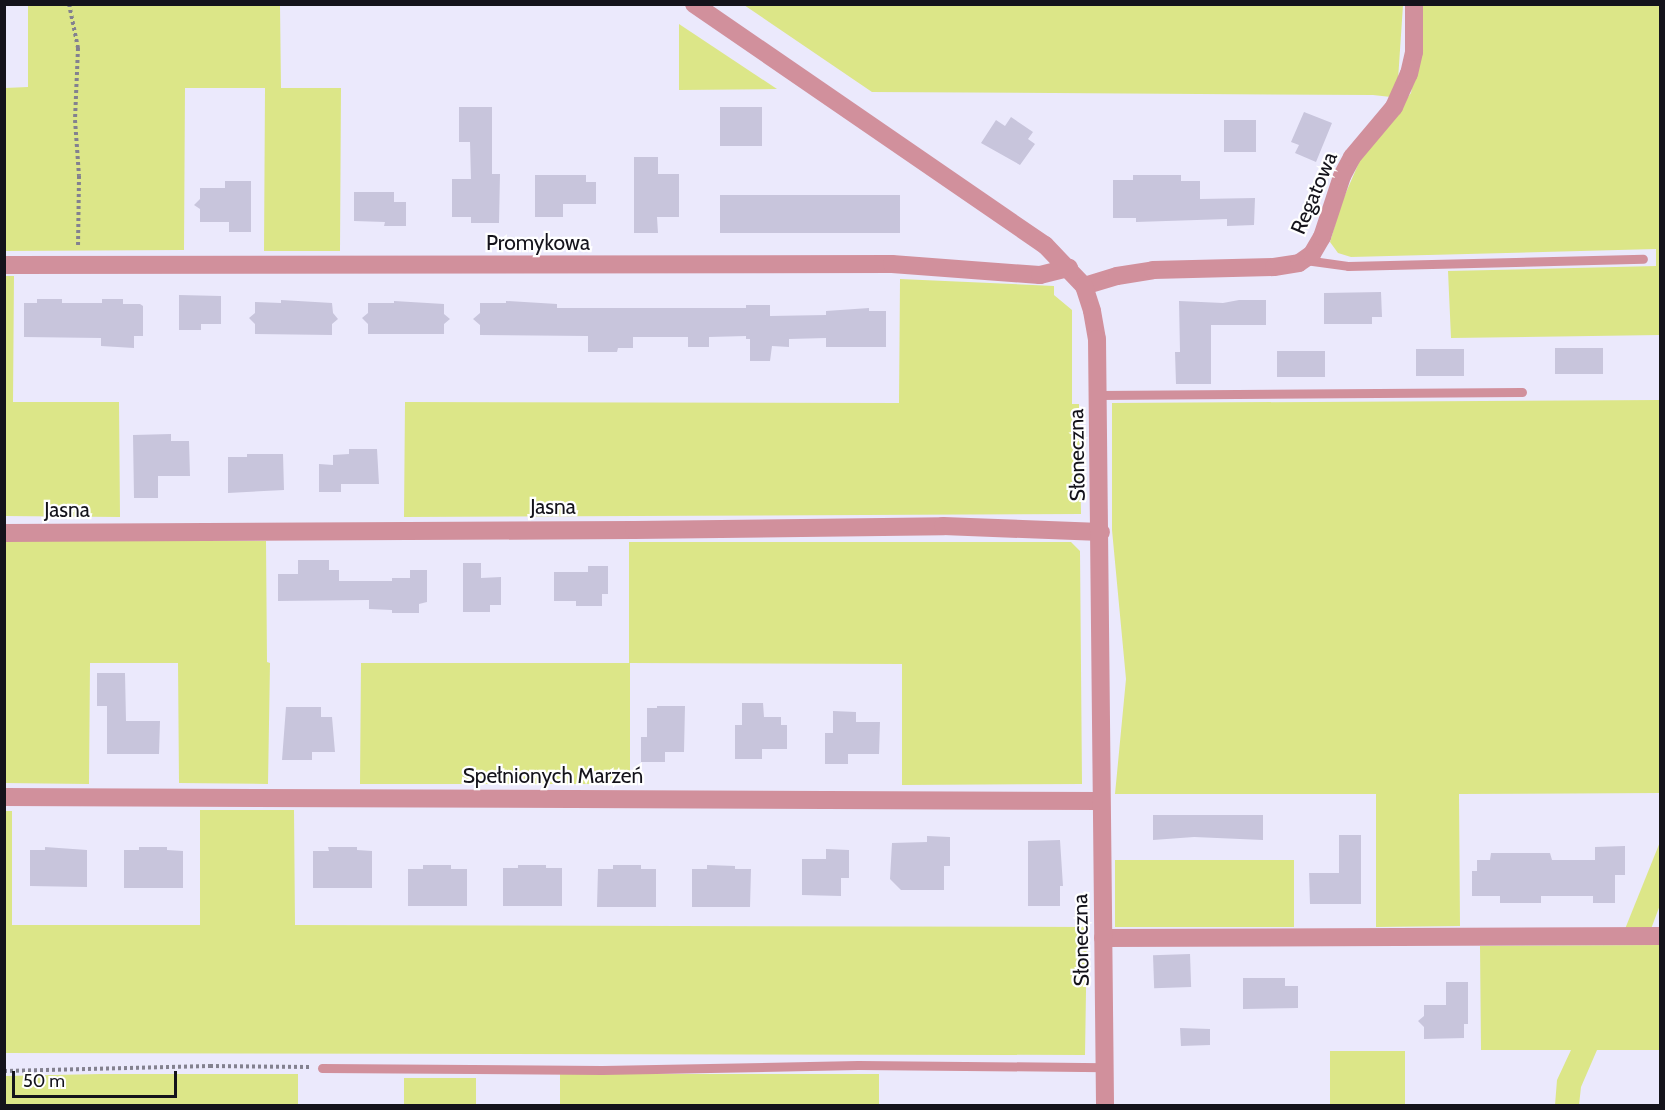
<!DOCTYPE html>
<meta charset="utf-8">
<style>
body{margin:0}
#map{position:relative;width:1665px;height:1110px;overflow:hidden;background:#ebe9fc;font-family:Cabin,sans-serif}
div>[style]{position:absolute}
.green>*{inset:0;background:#dce688;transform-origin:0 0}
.building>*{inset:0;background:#c8c5dc;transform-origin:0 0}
.path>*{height:4px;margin-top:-2px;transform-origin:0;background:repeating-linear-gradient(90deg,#83818f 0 3px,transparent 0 6px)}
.service>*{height:9px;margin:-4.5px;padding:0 4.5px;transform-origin:4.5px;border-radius:4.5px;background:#d1909c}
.minor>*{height:18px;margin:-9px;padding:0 9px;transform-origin:9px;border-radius:9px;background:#d1909c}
.tertiary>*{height:18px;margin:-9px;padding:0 9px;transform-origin:9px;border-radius:9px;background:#d1909c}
span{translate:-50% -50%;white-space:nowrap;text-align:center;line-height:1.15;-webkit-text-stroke:4.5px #fff;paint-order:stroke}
.street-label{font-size:21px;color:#14131b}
.frame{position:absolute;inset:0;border:6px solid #14131b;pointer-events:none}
.scale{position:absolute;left:12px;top:1071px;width:165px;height:27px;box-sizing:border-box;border:3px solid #14131b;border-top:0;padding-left:8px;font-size:18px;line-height:21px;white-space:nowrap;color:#14131b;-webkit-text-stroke:4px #fff;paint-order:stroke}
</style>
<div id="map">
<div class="green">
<div style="clip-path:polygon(28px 5px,280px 5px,281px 88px,341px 88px,340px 251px,264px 251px,265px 88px,185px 88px,184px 250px,5px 251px,5px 88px,28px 87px)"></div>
<div style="clip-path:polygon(744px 5px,1403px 5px,1398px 80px,1391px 97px,1373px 95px,872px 92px)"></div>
<div style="clip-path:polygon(1419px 5px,1660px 5px,1660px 335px,1451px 338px,1448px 271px,1656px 266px,1656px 249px,1351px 257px,1338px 253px,1330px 242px,1341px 204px,1361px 158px,1411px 93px,1416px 65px)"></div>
<div style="clip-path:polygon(679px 24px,777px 89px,679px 90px)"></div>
<div style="clip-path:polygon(4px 276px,14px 276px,13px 402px,119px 402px,120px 517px,5px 516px)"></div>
<div style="clip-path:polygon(900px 279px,1054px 286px,1054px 295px,1072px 310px,1072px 404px,1079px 404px,1081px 514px,404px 517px,405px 402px,899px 403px)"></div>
<div style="clip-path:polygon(1660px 400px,1660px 793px,1459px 794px,1460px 926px,1376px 927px,1376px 794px,1115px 794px,1126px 679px,1112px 530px,1112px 403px)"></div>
<div style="clip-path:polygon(5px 541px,266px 541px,267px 662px,270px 663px,268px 784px,179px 783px,178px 663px,90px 663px,89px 784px,5px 783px)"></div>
<div style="clip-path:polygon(629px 542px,1071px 542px,1080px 551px,1082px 784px,902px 785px,902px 664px,630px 663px,630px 784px,360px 784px,361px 663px,629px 663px)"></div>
<div style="clip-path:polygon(200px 810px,294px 810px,295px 925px,1087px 927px,1085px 1055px,5px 1053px,5px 811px,12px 811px,12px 925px,200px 925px)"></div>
<div style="clip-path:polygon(1660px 842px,1660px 905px,1651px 929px,1625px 929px)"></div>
<div style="left:1294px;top:860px;width:67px;height:179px;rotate:90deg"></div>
<div style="clip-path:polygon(1660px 945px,1660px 1050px,1597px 1050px,1581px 1087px,1579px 1105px,1555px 1105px,1557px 1080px,1571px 1050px,1481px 1050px,1480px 946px)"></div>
<div style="left:1405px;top:1051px;width:54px;height:75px;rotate:90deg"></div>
<div style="clip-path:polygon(101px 1074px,298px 1074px,298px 1105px,5px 1105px,5px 1076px)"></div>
<div style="left:879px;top:1074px;width:31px;height:319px;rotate:90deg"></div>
<div style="left:404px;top:1078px;width:72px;height:27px"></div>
</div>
<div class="building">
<div style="clip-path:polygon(459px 107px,492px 107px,492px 174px,500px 174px,499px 223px,471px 223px,471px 217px,452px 217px,452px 179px,471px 179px,470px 142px,459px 142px)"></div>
<div style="left:720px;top:107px;width:42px;height:39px"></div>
<div style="clip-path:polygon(1304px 112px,1332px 123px,1316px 162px,1295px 153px,1299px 145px,1291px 142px)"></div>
<div style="clip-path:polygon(1011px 117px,1033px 132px,1028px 139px,1035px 144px,1020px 165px,981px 143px,996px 120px,1005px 126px)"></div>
<div style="left:1224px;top:120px;width:32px;height:32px"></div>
<div style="clip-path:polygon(634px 157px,658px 157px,658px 174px,679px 174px,679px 217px,657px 217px,658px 233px,634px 233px)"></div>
<div style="clip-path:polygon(535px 175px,586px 175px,586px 182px,596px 182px,596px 204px,563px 204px,563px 217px,535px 217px)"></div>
<div style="clip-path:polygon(1133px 175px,1181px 175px,1181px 181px,1200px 181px,1200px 199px,1255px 198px,1254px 225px,1227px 226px,1227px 219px,1136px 222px,1136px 218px,1113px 218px,1113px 180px,1133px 180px)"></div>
<div style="clip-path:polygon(225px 181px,251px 181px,251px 232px,229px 232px,229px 222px,200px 222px,200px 209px,194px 205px,200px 199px,200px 188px,225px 188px)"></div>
<div style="clip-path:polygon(354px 192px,394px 192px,394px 202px,406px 202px,406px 226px,384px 226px,385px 222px,354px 221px)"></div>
<div style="left:720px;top:195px;width:180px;height:38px"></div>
<div style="clip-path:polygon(1381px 292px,1382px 317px,1372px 317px,1372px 324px,1324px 324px,1324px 293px)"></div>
<div style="clip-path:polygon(179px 295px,221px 296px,221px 324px,201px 324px,201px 330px,179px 330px)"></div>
<div style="clip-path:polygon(37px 299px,62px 299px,62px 303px,102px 303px,102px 299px,123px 299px,123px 304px,140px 304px,143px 306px,143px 336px,134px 336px,134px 348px,101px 346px,101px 338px,24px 337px,24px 303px,37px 303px)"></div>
<div style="clip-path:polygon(281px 300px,332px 303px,333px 313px,338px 319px,332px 324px,332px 335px,255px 334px,255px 324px,249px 318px,255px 313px,255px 302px,281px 303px)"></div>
<div style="clip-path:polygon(1239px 300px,1266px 300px,1266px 325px,1211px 325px,1211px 384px,1176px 384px,1175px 352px,1180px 352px,1179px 301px,1223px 303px)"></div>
<div style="clip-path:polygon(394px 301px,444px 304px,444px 314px,450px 319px,444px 324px,444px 334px,368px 334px,368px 324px,362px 318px,368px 313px,368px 303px,394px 303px)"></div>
<div style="clip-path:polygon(506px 301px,557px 304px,557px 308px,746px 308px,746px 305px,770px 305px,770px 316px,826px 315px,826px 311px,869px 308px,869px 311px,886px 311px,886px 347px,826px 347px,826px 338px,789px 339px,789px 347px,772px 346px,770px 361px,750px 361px,750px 339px,746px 339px,746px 336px,709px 337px,709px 347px,688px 347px,688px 337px,633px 337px,633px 348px,618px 348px,617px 352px,588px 352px,588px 336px,480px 335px,480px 325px,473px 319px,480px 313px,480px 303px,506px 303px)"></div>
<div style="left:1603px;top:348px;width:26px;height:48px;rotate:90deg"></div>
<div style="left:1464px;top:349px;width:27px;height:48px;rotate:90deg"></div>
<div style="left:1277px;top:351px;width:48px;height:26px"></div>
<div style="clip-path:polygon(171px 434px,171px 441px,189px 441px,190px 476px,158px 476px,158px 498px,134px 498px,133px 435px)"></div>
<div style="clip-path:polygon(349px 449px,377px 449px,379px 484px,341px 484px,341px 492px,319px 492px,319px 464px,333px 465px,333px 455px,349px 454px)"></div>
<div style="clip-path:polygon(247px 454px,283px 454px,284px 490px,228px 493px,228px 457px,247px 457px)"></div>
<div style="clip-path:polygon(298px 560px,329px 560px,329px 570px,339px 570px,339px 581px,392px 581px,392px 578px,410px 578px,410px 570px,427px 570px,427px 602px,419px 604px,419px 613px,392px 613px,392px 610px,369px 609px,369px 600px,278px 601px,278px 574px,298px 574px)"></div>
<div style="clip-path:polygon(463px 563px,481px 563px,481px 578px,501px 577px,501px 605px,490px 605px,490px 612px,463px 612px)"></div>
<div style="clip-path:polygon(588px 566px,608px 566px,608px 594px,602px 594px,602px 606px,576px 606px,576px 601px,554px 601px,554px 572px,588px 572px)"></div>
<div style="clip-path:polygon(97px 673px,125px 673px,126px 721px,160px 721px,159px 754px,107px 754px,107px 706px,97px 706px)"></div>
<div style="clip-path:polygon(742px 703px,763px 703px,764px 717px,781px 717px,781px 725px,787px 725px,787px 749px,762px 749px,762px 759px,735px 759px,735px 725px,742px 725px)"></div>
<div style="clip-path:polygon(657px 706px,685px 706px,684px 752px,665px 752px,665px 762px,641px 762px,641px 737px,647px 737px,647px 708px,657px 708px)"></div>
<div style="clip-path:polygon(286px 707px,321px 707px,321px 717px,332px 717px,335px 752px,312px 752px,312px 760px,282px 760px)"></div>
<div style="clip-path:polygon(833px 711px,856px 712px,856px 722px,880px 722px,879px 754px,848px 754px,848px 764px,825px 764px,825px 733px,833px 733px)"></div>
<div style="clip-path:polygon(1153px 815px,1263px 815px,1263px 840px,1194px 837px,1153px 840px)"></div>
<div style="clip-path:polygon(1339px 835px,1361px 835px,1361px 904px,1310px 904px,1309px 873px,1339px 873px)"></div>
<div style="clip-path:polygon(927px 836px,950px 837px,950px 866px,944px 866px,944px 890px,901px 890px,890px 879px,892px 843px,927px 842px)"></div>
<div style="clip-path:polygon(1060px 840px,1063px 886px,1060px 886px,1060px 906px,1028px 906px,1028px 841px)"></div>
<div style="clip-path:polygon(1625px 846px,1625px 875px,1615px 875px,1615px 903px,1593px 903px,1593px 896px,1541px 896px,1541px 903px,1500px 903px,1500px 896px,1472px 896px,1472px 871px,1477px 871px,1477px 860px,1490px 860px,1491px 853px,1550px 853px,1552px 860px,1595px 860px,1595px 847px)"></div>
<div style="clip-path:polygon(45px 847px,87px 850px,87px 887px,30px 886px,30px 850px,45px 850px)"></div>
<div style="clip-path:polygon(139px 847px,167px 847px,167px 850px,183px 851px,183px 888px,124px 888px,124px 850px,139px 850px)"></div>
<div style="clip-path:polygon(328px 847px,357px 847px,357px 850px,372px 851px,372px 888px,313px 888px,313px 851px,329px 851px)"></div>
<div style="clip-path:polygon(826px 849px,849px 850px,849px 878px,841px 878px,841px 896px,802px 895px,802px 859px,826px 859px)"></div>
<div style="clip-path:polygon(423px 865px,451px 865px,451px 869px,467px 869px,467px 906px,408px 906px,408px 869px,423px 869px)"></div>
<div style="clip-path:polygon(518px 865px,546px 865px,546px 868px,562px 868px,562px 906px,503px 906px,503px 868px,518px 868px)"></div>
<div style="clip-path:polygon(613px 865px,641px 865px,641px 869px,656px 869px,656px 907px,597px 907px,598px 869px,613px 869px)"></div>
<div style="clip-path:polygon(707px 865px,735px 866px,735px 869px,751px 869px,750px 907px,692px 907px,692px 869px,707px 869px)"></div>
<div style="left:1190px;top:954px;width:33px;height:37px;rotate:88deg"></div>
<div style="clip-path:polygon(1243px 978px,1285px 978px,1285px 986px,1298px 986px,1298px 1008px,1243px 1009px)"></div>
<div style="clip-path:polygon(1446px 982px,1468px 982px,1468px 1024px,1464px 1024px,1464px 1038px,1424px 1039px,1424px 1027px,1418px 1021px,1424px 1016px,1424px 1005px,1446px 1005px)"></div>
<div style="clip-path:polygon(1180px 1028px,1210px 1029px,1210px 1045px,1181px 1046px)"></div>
</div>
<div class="path">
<div style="left:69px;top:4px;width:45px;rotate:78.4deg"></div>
<div style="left:78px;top:48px;width:72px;rotate:92.4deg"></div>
<div style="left:75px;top:120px;width:56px;rotate:85.9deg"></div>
<div style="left:79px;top:176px;width:69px;rotate:90.8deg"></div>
<div style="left:4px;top:1071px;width:206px;rotate:-1.4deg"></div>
<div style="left:210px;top:1066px;width:100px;rotate:0.6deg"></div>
</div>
<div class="service">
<div style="left:1305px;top:260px;width:43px;rotate:7.9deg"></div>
<div style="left:1348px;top:266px;width:295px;rotate:-1.4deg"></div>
<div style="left:1098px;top:395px;width:424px;rotate:-0.4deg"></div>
<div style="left:322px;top:1068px;width:280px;rotate:0.4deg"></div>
<div style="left:602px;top:1070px;width:256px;rotate:-1.1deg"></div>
<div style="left:858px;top:1065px;width:247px;rotate:0.5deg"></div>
</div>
<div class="minor">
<div style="left:4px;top:265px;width:888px;rotate:-0.06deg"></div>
<div style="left:892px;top:264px;width:148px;rotate:4.3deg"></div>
<div style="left:1040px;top:275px;width:30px;rotate:-14deg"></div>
<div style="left:1084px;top:286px;width:34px;rotate:-17deg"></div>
<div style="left:1117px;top:276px;width:36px;rotate:-9deg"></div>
<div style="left:1153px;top:270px;width:121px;rotate:-1.4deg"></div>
<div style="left:1274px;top:267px;width:25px;rotate:-9deg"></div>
<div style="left:1299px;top:263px;width:16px;rotate:-35deg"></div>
<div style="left:1312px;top:254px;width:20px;rotate:-60deg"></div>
<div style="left:1322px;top:237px;width:64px;rotate:-71.8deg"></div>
<div style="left:1342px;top:176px;width:21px;rotate:-62deg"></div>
<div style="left:1352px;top:157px;width:65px;rotate:-50deg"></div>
<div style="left:1394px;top:107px;width:36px;rotate:-66deg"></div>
<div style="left:1409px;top:74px;width:23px;rotate:-77deg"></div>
<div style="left:1414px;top:52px;width:48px;rotate:-90deg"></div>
<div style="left:4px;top:533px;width:630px;rotate:-0.27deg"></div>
<div style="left:634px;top:530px;width:309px;rotate:-0.7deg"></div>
<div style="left:943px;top:526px;width:158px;rotate:2.2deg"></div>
<div style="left:4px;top:797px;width:1097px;rotate:0.21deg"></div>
<div style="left:1103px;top:938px;width:557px;rotate:-0.21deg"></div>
</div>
<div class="tertiary">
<div style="left:694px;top:4px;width:426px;rotate:34.5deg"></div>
<div style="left:1045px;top:245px;width:57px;rotate:46.4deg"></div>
<div style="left:1084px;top:286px;width:26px;rotate:72deg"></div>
<div style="left:1092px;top:311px;width:28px;rotate:80deg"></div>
<div style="left:1097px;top:339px;width:767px;rotate:89.4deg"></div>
</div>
<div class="street-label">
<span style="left:1314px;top:193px;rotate:-67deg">Regatowa</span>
<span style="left:538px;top:243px">Promykowa</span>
<span style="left:1077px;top:455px;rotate:-91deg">Słoneczna</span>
<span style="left:553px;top:507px">Jasna</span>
<span style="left:67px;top:510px">Jasna</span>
<span style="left:553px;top:776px">Spełnionych Marzeń</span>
<span style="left:1081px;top:940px;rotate:-91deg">Słoneczna</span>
</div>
<div class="frame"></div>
<div class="scale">50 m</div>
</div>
